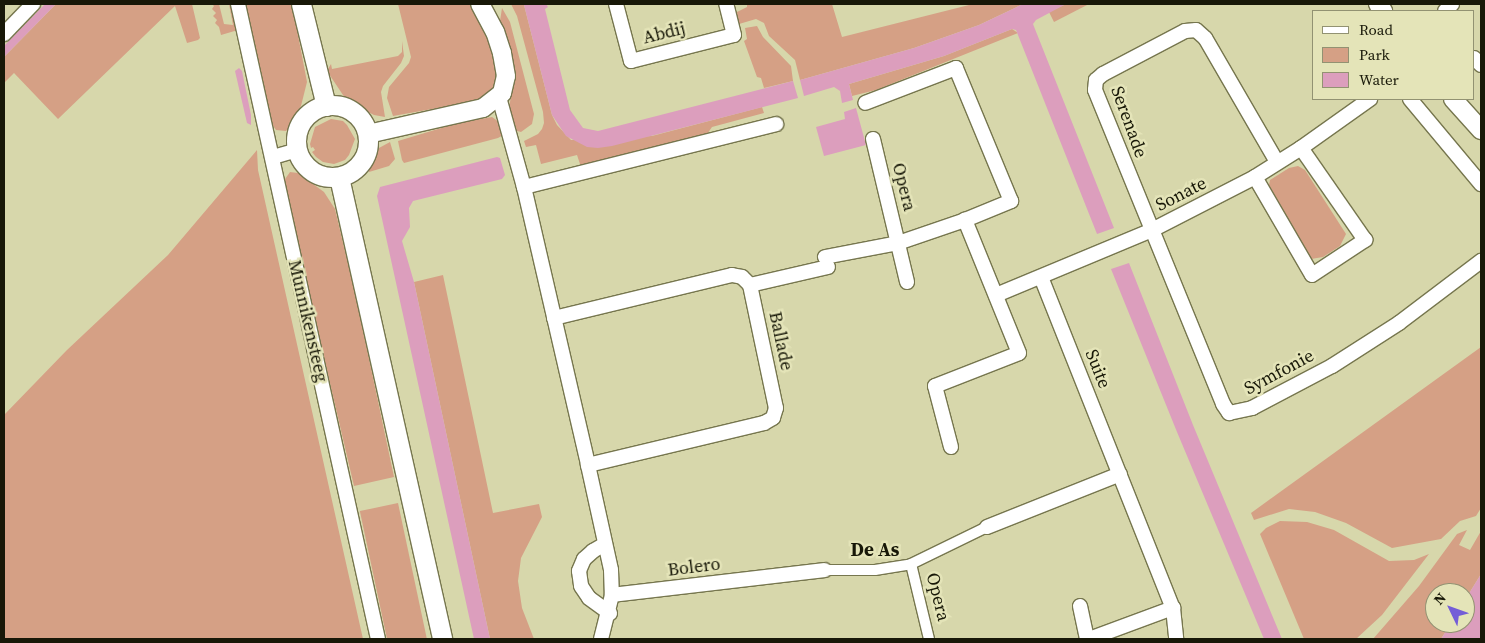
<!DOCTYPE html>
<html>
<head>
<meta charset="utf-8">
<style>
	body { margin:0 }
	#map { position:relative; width:1485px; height:643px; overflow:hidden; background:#d7d7ab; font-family:"Source Serif 4",serif }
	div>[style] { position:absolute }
	.green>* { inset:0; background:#d5a085; transform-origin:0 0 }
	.water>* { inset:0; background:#dc9ebd }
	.roads { filter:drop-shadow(1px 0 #76764e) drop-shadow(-1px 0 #76764e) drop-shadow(0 1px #76764e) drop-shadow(0 -1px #76764e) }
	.pedestrian>* { height:10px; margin:-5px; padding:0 5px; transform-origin:5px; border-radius:5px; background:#fff }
	.minor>* { height:14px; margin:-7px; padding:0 7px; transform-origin:7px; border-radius:7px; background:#fff }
	.tertiary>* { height:18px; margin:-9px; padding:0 9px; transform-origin:9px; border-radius:9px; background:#fff }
	.secondary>* { height:19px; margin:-9.5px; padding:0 9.5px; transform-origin:9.5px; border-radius:9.5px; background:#fff }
	.secondary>.ring { margin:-9.5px; padding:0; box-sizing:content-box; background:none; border:19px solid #fff; border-radius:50% }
	span { translate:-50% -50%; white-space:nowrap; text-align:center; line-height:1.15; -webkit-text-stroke:5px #e4e4b8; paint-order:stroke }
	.street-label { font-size:18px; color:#181808 }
	.neighbourhood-label { font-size:19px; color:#181808; font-weight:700 }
	.frame { position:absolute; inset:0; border:5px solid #181808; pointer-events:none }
	.legend { position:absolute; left:1312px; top:10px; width:162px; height:90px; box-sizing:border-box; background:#e4e4b8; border:1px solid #929272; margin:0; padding:6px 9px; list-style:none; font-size:15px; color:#181808 }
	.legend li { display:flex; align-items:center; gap:10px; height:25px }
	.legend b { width:25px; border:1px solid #929272 }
	.north { position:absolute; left:1425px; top:583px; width:50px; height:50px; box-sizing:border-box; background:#e4e4b8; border:1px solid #929272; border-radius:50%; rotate:312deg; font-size:14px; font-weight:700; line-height:20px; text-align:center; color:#181808 }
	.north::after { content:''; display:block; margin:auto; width:18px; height:22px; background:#745dd7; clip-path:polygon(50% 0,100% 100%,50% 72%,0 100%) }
</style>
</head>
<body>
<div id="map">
	<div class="green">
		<div style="clip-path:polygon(56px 4px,192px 4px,200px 38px,198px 40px,187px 43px,175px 6px,58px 119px,14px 73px,4px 83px,4px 57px)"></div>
		<div style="clip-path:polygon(212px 4px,219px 4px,224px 24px,233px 25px,229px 4px,234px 4px,238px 30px,221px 35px,219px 27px,215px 23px,217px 20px,213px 16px,216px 13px,212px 9px,214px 6px)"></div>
		<div style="clip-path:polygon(244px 4px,292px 4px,307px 82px,301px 106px,294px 117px,295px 121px,286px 131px,276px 130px,269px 120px)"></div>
		<div style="clip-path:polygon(398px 4px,470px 4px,486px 34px,497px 70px,495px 88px,488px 95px,477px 101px,393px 116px,387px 98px,389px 87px,409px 63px,411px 57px)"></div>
		<div style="clip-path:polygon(511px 4px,528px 4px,524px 5px,552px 115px,557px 125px,571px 140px,652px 136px,762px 107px,764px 113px,712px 127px,703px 140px,701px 135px,581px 167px,577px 155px,541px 164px,536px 145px,526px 147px,524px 141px,538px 134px,542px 129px,544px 123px,543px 112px,517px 16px)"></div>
		<div style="clip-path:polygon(747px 4px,832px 4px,842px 37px,973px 4px,1023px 4px,979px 25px,914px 48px,800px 80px,795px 60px,769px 36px,764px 23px,756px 19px,739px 24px,735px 13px,747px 7px)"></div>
		<div style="clip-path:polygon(1066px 4px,1089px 4px,1054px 22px,1049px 12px)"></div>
		<div style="clip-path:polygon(502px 8px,510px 22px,534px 114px,532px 124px,521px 132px,517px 131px,509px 108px,515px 72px,500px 21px)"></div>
		<div style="clip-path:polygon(757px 26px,763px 37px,791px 66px,793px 81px,764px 88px,761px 78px,757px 77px,744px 41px,747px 39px,745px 28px)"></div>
		<div style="clip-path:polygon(1012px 29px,1018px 33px,876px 90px,852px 96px,849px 84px,944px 56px)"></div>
		<div style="clip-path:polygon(402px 41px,404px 56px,401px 63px,383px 86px,381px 92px,385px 117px,374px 115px,347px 101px,329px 74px,328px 69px,331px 64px,332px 69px,398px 56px,402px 52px)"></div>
		<div style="clip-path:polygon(492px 117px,499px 122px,503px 135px,498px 138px,404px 163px,402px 160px,398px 141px,458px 123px)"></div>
		<div style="clip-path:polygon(331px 119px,343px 121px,347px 125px,355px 139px,349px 155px,345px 160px,334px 164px,323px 162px,316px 157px,312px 152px,315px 150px,313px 147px,311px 148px,310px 144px,315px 127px)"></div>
		<div style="clip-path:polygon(390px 142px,395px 159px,389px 166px,369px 172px,369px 163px,374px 155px,379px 148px)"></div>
		<div style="clip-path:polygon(257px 150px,258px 170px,363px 639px,4px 639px,4px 415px,67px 350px,168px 255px)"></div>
		<div style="clip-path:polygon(1298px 166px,1305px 170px,1346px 234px,1340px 246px,1323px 257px,1311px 259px,1269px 185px,1270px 180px,1289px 168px)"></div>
		<div style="clip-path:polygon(290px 172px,298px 173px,324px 192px,335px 209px,356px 297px,394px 477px,354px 486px,283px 182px)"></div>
		<div style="clip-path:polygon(443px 275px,493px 513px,539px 504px,542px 517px,521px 558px,518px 581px,522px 608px,534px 639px,490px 639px,414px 282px)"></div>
		<div style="clip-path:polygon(1481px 347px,1481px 508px,1476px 516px,1460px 521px,1441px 539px,1392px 548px,1346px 523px,1315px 512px,1289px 509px,1254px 520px,1251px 513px)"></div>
		<div style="left:398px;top:503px;width:139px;height:39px;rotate:78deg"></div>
		<div style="clip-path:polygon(1280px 521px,1307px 522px,1334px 530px,1389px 561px,1414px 560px,1429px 554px,1382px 615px,1356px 639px,1304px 639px,1260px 534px,1266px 528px)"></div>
		<div style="clip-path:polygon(1467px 530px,1459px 545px,1470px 550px,1481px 531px,1481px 574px,1465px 600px,1465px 593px,1435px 593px,1435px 623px,1451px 623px,1441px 639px,1373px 639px,1419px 586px,1457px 534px)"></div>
	</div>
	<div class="water">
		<div style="clip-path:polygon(45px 4px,56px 4px,4px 57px,4px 46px)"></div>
		<div style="clip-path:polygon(528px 4px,546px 4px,548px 7px,545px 9px,570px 110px,583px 128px,598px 131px,793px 81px,798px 98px,612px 146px,598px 148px,587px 147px,566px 136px,552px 115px,524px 5px)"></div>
		<div style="clip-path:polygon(1023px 4px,1066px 4px,1036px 20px,1033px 24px,1114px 228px,1097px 234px,1016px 30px,1012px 29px,944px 56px,849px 84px,853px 100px,842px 103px,840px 91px,834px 87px,804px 96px,800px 80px,914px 48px,979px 25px)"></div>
		<div style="clip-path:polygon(239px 68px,242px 71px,251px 115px,251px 125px,247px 123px,235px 71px)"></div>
		<div style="clip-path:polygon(856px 108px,866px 145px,824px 156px,816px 127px,845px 119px,844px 112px)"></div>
		<div style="clip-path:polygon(497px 157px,500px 158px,505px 175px,502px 179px,413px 201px,409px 208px,410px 227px,402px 241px,414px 282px,490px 639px,474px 639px,377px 196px,380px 187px)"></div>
		<div style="clip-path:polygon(1129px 263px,1193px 425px,1282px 639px,1264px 639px,1177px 432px,1111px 269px)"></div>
		<div style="clip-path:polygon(1481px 574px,1481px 639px,1441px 639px,1451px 623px,1465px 623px,1465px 600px)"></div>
	</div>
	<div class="roads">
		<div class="pedestrian">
			<div style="left:911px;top:564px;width:77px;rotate:76.5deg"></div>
			<div style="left:825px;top:570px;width:50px"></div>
			<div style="left:875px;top:570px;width:36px;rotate:-9deg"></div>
			<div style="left:911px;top:564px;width:85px;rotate:-26deg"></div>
		</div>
		<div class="minor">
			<div style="left:238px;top:4px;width:650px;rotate:77.57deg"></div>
			<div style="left:616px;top:4px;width:59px;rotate:75.3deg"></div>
			<div style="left:631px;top:61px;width:106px;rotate:-14.2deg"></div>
			<div style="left:734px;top:35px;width:32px;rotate:-104deg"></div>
			<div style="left:1445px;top:11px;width:10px;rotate:-45deg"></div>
			<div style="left:4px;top:34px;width:42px;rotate:-46deg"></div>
			<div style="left:1474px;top:58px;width:10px;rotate:45deg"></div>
			<div style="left:499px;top:97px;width:93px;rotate:74.5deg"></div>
			<div style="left:524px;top:187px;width:285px;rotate:77deg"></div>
			<div style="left:588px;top:465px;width:107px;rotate:77.6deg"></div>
			<div style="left:611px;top:570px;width:25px;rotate:88deg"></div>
			<div style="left:1410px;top:99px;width:111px;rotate:50.1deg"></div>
			<div style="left:873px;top:139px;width:147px;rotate:76.6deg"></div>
			<div style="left:273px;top:157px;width:25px;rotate:-16deg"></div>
			<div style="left:1277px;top:162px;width:143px;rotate:-120.1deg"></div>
			<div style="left:1205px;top:38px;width:12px;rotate:-138deg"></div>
			<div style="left:1196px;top:30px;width:11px;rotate:175deg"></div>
			<div style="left:1185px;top:31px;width:93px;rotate:152.3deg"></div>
			<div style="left:1103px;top:74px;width:9px;rotate:139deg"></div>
			<div style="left:1096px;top:80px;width:10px;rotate:96deg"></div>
			<div style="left:1095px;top:90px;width:339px;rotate:67.8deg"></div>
			<div style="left:1223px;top:404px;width:11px;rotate:56deg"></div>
			<div style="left:1229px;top:413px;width:24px;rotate:-12deg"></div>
			<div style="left:1252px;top:408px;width:90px;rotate:-27.7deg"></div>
			<div style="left:1332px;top:366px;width:80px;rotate:-32.7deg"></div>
			<div style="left:1399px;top:323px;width:103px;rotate:-37.1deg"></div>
			<div style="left:1255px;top:177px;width:113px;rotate:59.8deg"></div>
			<div style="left:1312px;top:275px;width:64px;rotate:-33.4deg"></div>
			<div style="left:1365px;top:240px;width:112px;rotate:-124.8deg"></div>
			<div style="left:524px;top:187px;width:260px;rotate:-14deg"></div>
			<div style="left:825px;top:257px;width:74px;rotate:-10.9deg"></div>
			<div style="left:898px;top:243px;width:71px;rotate:-18.9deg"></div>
			<div style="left:965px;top:220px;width:50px;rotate:-22.4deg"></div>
			<div style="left:1011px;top:201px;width:144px;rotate:-112.5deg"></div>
			<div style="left:956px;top:68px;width:97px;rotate:159deg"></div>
			<div style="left:1041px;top:277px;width:356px;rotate:68.3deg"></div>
			<div style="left:1173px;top:608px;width:31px;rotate:84deg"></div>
			<div style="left:750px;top:285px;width:80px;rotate:-13deg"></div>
			<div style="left:996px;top:295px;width:169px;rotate:-22.6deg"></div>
			<div style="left:1152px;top:230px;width:116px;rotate:-27.2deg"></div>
			<div style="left:1255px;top:177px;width:54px;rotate:-32.2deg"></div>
			<div style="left:1301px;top:148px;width:85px;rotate:-35.4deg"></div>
			<div style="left:554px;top:318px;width:183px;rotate:-13.6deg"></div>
			<div style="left:732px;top:275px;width:10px;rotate:11deg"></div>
			<div style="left:742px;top:277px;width:11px;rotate:45deg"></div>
			<div style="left:750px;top:285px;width:126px;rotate:78.1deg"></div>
			<div style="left:776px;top:408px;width:10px;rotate:107deg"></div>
			<div style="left:773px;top:418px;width:10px;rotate:151deg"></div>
			<div style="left:764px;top:423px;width:181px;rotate:166.6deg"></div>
			<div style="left:951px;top:447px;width:63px;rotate:-104.7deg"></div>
			<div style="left:935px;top:386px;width:90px;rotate:-21.4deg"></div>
			<div style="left:1019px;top:353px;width:144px;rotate:-112.1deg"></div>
			<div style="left:987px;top:527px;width:143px;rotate:-21.7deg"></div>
			<div style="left:605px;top:544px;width:14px;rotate:150deg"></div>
			<div style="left:593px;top:551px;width:12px;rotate:138deg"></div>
			<div style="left:584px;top:559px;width:13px;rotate:113deg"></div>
			<div style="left:579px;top:571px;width:15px;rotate:82deg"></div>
			<div style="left:581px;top:586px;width:14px;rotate:56deg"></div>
			<div style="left:589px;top:598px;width:26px;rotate:36deg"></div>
			<div style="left:1080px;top:606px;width:34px;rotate:78deg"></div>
			<div style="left:601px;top:639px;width:45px;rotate:-76deg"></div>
			<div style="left:612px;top:595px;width:214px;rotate:-6.7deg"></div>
			<div style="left:1089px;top:639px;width:90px;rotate:-20.3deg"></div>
		</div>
		<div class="tertiary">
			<div style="left:1378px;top:4px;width:9px;rotate:54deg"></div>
			<div style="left:1453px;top:99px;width:42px;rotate:47.9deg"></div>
			<div style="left:368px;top:134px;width:118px;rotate:-12.7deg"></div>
			<div style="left:483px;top:108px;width:24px;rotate:-38deg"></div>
			<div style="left:502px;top:93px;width:17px;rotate:-77deg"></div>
			<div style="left:506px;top:76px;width:23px;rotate:-100deg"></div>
			<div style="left:502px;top:53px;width:22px;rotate:-108deg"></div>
			<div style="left:495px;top:32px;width:32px;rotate:-118deg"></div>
		</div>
		<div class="secondary">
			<div style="left:301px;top:4px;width:105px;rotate:76.2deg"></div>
			<div class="ring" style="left:296px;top:105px;width:53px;height:53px"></div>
			<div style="left:339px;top:177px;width:473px;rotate:77.4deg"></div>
		</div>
	</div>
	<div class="street-label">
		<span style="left:664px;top:33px;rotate:-14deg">Abdij</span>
		<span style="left:1129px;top:122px;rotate:70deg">Serenade</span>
		<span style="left:904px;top:187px;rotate:76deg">Opera</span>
		<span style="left:1181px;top:194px;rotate:-27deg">Sonate</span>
		<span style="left:308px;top:321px;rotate:77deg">Munnikensteeg</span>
		<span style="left:781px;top:341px;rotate:78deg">Ballade</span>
		<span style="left:1098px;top:369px;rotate:68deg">Suite</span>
		<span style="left:1279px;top:372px;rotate:-28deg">Symfonie</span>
		<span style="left:694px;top:567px;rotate:-7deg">Bolero</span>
		<span style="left:938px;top:597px;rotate:76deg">Opera</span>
	</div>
	<div class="neighbourhood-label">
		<span style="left:875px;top:550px">De As</span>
	</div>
	<div class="frame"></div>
	<ul class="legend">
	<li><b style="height:6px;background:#fff"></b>Road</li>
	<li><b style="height:14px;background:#d5a085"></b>Park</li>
	<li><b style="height:14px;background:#dc9ebd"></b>Water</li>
	</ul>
	<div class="north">N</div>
</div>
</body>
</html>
